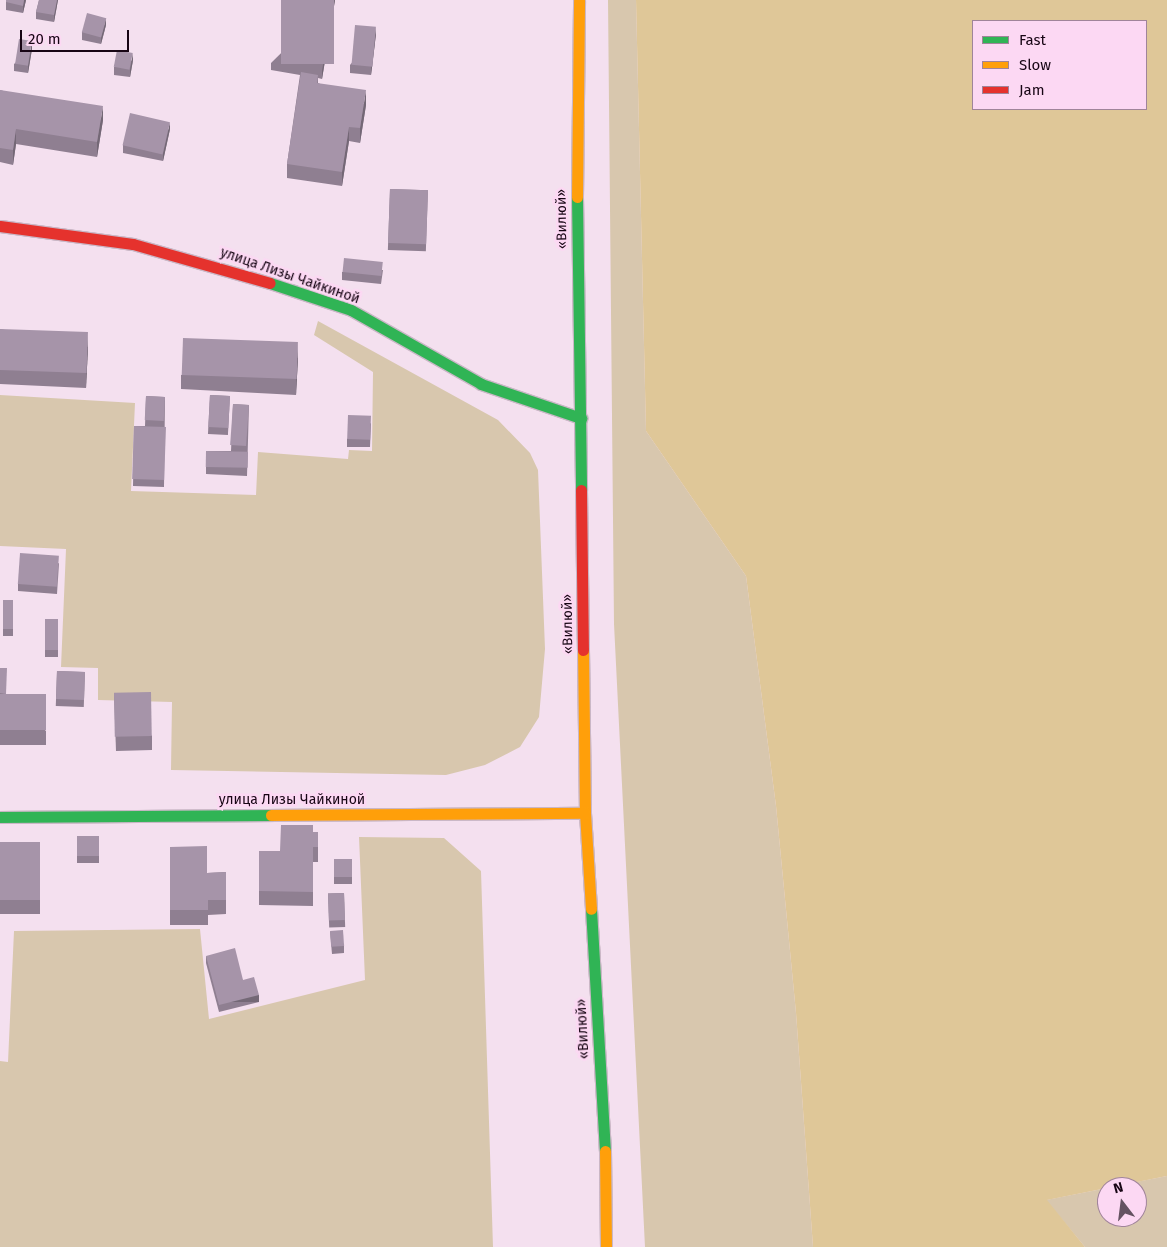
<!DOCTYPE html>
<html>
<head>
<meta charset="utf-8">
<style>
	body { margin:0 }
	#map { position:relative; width:1167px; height:1247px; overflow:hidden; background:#f4e0ef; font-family:"Fira Sans",sans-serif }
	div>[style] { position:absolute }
	.green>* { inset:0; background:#d8c7ae }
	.forest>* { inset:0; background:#dfc798 }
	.roads { filter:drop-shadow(1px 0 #cab7c6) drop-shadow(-1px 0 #cab7c6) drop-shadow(0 1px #cab7c6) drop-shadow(0 -1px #cab7c6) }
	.fast>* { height:11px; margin:-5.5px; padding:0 5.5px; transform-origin:5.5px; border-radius:5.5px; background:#30b455 }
	.slow>* { height:11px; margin:-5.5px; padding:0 5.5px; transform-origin:5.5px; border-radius:5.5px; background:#ff9f0a }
	.jam>* { height:11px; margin:-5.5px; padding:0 5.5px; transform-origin:5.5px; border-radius:5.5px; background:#e5322d }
	.wall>* { inset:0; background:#8f7f91; transform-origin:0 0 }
	.shaded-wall>* { inset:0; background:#746876; transform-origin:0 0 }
	.building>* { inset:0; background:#a694a9; transform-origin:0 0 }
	span { translate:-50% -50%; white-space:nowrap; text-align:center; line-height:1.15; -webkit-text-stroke:5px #fcd8f3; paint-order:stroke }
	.street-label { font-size:14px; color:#170514 }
	.legend { position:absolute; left:972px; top:20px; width:175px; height:90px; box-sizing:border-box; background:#fcd8f3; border:1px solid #a0849a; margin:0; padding:6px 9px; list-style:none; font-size:15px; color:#170514 }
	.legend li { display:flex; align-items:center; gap:10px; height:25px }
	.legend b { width:25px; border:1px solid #a0849a }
	.north { position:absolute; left:1097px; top:1177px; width:50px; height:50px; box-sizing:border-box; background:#fcd8f3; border:1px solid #a0849a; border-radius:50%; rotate:345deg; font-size:14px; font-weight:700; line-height:20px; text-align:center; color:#170514 }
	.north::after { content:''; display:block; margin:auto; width:18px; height:22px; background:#645261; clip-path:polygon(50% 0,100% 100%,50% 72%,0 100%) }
	.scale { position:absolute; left:20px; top:30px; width:109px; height:22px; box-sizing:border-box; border:2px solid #170514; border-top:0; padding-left:6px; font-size:15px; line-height:18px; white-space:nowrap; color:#170514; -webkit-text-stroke:4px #fcd8f3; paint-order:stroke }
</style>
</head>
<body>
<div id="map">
	<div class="green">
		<div style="clip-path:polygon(608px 0,636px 0,646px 431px,746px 576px,776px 806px,796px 1013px,813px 1247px,645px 1247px,614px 624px)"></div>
		<div style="clip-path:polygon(318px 321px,498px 420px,530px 453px,538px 470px,545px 649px,539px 717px,520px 747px,485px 765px,446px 775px,171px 770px,172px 702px,98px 700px,98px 668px,61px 667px,66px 549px,0 546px,0 395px,135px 403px,131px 491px,256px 495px,258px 452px,348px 459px,349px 450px,372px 451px,373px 372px,314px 335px)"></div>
		<div style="clip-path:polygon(359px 837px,444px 838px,481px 871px,493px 1247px,0 1247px,0 1061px,8px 1062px,14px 931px,200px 929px,209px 1019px,365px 980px)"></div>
		<div style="clip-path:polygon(1167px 1176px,1167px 1247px,1085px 1247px,1046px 1200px,1107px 1188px,1107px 1217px,1137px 1217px,1137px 1187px,1110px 1187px)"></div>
	</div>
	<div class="forest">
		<div style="clip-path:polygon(evenodd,636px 0,1167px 0,1167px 1176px,1047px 1200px,1085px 1247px,813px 1247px,796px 1013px,776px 806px,746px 576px,646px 431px,636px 0,973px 21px,1146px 21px,1146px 109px,973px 109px,973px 21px)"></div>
	</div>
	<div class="roads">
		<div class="fast">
			<div style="left:577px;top:197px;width:293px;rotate:89.2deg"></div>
			<div style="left:270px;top:283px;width:85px;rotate:18.4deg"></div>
			<div style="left:351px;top:310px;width:150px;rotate:29.6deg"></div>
			<div style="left:481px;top:384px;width:106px;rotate:18.8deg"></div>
			<div style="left:0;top:817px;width:271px;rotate:-0.4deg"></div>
			<div style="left:591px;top:909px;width:242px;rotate:86.7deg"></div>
		</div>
		<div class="slow">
			<div style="left:577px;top:197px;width:197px;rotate:-89.4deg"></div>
			<div style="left:583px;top:650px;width:163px;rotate:89.3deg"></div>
			<div style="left:585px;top:813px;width:96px;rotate:86.4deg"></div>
			<div style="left:271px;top:815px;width:314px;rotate:-0.4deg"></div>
			<div style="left:605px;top:1151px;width:96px;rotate:89.4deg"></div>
		</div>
		<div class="jam">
			<div style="left:0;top:226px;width:134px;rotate:7.7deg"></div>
			<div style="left:133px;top:244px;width:142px;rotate:15.9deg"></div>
			<div style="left:581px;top:490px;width:160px;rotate:89.3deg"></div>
		</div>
	</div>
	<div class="wall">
		<div style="clip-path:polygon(26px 0,23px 13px,6px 10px,6px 2px)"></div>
		<div style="clip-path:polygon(39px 0,58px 0,54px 22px,36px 19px,36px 12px)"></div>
		<div style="clip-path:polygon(335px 0,322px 79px,318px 78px,318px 83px,366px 105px,360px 143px,349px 141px,342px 186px,287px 178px,287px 164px,300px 75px,271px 70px,271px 63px)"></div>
		<div style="clip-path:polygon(106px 25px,101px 44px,82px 40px,82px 32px)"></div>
		<div style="clip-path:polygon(376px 34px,371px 75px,350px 73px,350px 65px)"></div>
		<div style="clip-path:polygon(32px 49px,28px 73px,14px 71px,14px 64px)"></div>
		<div style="clip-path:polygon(133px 60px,130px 77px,114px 75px,114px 67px)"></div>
		<div style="clip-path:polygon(0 90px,103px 120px,97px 157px,16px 144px,13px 165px,0 162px)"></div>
		<div style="clip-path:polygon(170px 129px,163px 161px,123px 153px,123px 145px)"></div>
		<div style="left:390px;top:189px;width:38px;height:61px;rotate:2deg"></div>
		<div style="clip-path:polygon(383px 270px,381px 284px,342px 280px,342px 272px)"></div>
		<div style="clip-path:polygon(0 329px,88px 347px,86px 388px,0 384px)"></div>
		<div style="clip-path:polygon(298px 358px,296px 395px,181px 389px,181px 375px)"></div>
		<div style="left:210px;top:395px;width:20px;height:39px;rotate:3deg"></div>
		<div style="clip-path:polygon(146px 396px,165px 397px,164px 487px,133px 486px,134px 426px,145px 426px)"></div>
		<div style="clip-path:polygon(233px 404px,249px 405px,247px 476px,206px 474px,206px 451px,231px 451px)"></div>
		<div style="clip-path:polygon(371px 423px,370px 447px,347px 447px,347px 439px)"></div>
		<div style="clip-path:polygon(59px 563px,57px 594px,18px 591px,18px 584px)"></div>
		<div style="left:3px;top:600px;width:10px;height:36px"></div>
		<div style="left:45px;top:619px;width:13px;height:38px"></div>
		<div style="clip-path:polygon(0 668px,6px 694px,46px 731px,46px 745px,0 745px)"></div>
		<div style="left:57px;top:671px;width:28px;height:35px;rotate:2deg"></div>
		<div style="clip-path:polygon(114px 694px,152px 736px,152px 750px,116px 751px)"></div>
		<div style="clip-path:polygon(313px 832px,318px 832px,318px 862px,313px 862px,313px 906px,259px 905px,259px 851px,280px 851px)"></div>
		<div style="left:77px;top:836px;width:22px;height:27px"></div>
		<div style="left:0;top:842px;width:40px;height:72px"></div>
		<div style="clip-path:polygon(170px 847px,207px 873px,226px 872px,226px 914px,208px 915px,208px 925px,170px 925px)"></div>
		<div style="left:334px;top:859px;width:18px;height:25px"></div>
		<div style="left:344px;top:893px;width:34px;height:16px;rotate:88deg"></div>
		<div style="clip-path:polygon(330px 931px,344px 946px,344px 953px,332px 954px)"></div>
		<div style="clip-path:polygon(206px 956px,243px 980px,259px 1002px,219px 1012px,206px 963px)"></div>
	</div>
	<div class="shaded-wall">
		<div style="clip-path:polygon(24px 0,26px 0,23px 13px,23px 6px)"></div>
		<div style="clip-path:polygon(57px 0,58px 0,54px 22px,54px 15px)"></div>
		<div style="clip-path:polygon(334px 0,335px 0,322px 79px,322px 71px)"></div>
		<div style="clip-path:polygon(106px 18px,106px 25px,101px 44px,101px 37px)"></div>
		<div style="clip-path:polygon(376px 27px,376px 34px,371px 75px,371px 68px)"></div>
		<div style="clip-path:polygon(32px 41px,32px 49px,28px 73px,28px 66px)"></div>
		<div style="clip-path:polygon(133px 53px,133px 60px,130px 77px,130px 70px)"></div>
		<div style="clip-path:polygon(366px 90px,366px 105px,360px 143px,360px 128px)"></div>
		<div style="clip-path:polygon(103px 106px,103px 120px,97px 157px,97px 142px)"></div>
		<div style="clip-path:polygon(170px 122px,170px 129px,163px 161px,163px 154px)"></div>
		<div style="clip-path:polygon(349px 127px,349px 141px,342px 186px,342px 172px)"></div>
		<div style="clip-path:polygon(16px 129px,16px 144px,13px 165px,13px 150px)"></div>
		<div style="clip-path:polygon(88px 332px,88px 347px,86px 388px,86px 373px)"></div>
		<div style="clip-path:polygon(298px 343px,298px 358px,296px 395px,296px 380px)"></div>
		<div style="left:259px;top:995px;width:7px;height:41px;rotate:90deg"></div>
	</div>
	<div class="building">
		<div style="clip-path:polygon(6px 0,24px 0,23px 6px,6px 2px)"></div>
		<div style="clip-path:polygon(39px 0,57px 0,54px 15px,36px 12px)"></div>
		<div style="left:281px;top:0;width:53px;height:64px"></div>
		<div style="left:87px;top:13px;width:20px;height:20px;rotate:15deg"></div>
		<div style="left:355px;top:25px;width:21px;height:40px;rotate:5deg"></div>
		<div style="left:19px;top:39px;width:13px;height:25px;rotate:9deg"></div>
		<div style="left:117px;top:50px;width:16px;height:17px;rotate:11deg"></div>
		<div style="clip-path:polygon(301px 72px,318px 75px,317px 83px,366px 90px,360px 128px,349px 127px,342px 172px,287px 164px)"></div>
		<div style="clip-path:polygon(0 90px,103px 106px,97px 142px,16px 129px,13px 150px,0 148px)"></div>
		<div style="left:130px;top:113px;width:41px;height:33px;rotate:13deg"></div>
		<div style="left:390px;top:189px;width:38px;height:54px;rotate:2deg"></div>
		<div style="left:344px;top:258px;width:39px;height:14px;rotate:6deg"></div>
		<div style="left:0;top:329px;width:88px;height:41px;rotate:2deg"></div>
		<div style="left:183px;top:338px;width:115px;height:37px;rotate:2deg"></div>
		<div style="left:210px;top:395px;width:20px;height:32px;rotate:3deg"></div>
		<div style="left:146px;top:396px;width:19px;height:24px;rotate:3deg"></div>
		<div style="left:233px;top:404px;width:16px;height:41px;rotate:4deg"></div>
		<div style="left:348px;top:415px;width:23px;height:24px;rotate:2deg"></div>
		<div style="left:134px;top:426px;width:32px;height:53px;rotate:2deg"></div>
		<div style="left:206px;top:451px;width:42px;height:16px;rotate:1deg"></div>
		<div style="left:20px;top:553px;width:39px;height:31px;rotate:4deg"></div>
		<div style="left:3px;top:600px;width:10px;height:29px"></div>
		<div style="left:45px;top:619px;width:13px;height:31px"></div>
		<div style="clip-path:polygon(0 668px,7px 668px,6px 694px,0 693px)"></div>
		<div style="left:57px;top:671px;width:28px;height:28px;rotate:2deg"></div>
		<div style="left:151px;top:692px;width:44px;height:37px;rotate:89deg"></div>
		<div style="left:0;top:694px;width:46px;height:36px"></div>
		<div style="clip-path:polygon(281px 825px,313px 825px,313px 832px,318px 832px,318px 847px,313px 847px,313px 892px,259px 891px,259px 851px,280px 851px)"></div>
		<div style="left:77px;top:836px;width:22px;height:20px"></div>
		<div style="left:0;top:842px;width:40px;height:58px"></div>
		<div style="clip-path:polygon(207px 846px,207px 873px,226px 872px,226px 900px,208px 900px,208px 910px,170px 910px,170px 847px)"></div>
		<div style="left:334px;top:859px;width:18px;height:18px"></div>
		<div style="left:344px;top:893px;width:27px;height:16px;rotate:88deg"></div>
		<div style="left:343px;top:930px;width:16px;height:13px;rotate:86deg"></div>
		<div style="clip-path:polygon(235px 948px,243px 980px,254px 977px,259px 995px,219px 1005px,206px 956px)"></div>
	</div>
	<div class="street-label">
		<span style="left:562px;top:219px;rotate:-91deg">«Вилюй»</span>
		<span style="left:290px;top:276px;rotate:19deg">улица Лизы Чайкиной</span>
		<span style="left:568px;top:624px;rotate:-91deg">«Вилюй»</span>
		<span style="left:292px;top:800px">улица Лизы Чайкиной</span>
		<span style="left:583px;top:1029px;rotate:-93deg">«Вилюй»</span>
	</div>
	<ul class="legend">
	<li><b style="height:6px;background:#30b455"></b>Fast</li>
	<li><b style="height:6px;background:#ff9f0a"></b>Slow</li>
	<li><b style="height:6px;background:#e5322d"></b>Jam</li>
	</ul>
	<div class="north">N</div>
	<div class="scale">20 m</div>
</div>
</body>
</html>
